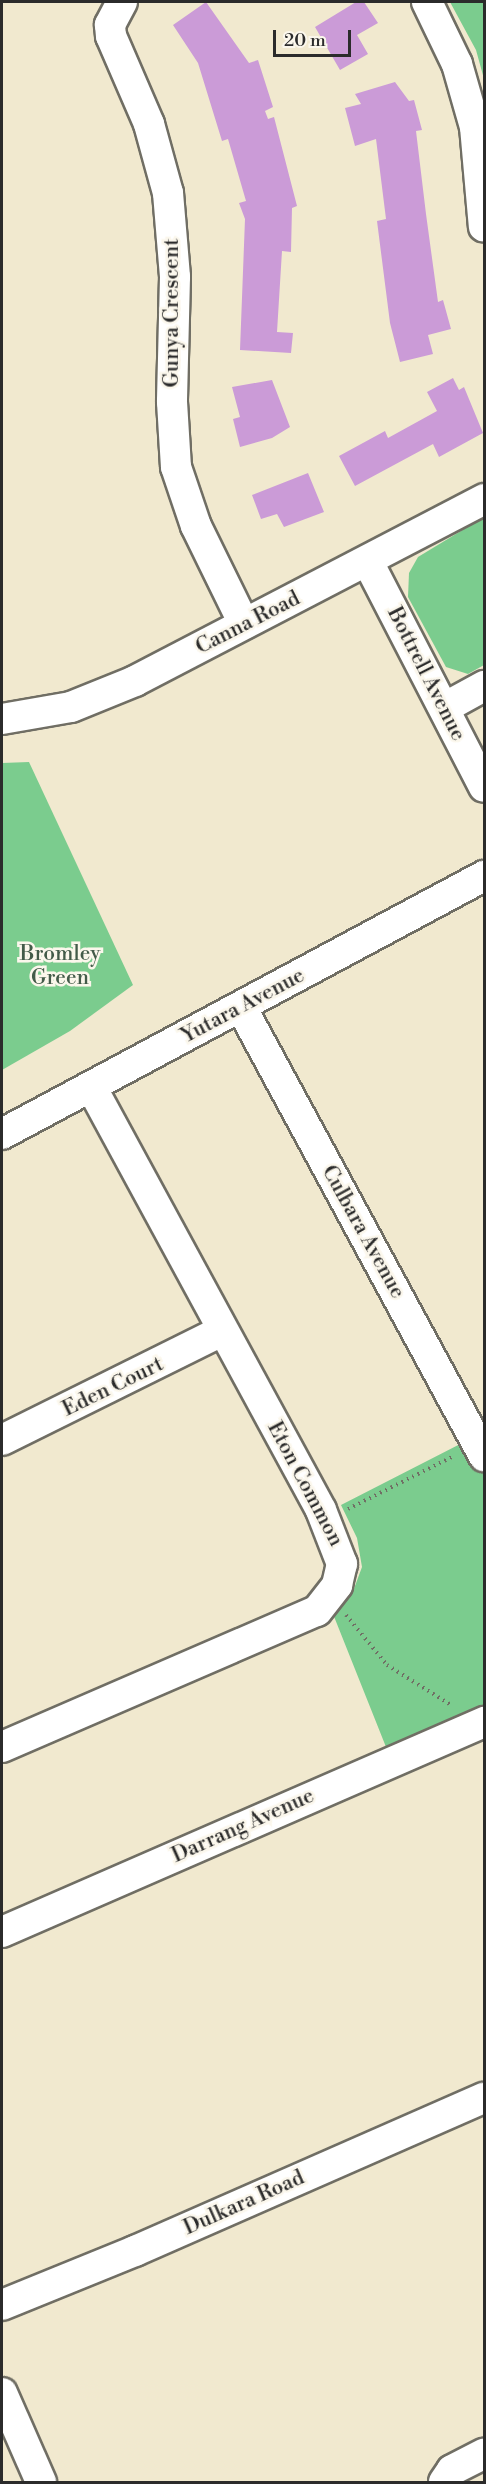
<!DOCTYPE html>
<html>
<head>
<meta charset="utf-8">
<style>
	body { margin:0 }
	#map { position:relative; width:486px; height:2484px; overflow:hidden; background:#f1e9cf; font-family:"Libre Bodoni",serif }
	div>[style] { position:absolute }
	.green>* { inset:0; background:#7bcc8e }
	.building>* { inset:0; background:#cb9bd7 }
	.path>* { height:4px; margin-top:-2px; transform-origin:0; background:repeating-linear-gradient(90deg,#706e64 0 1.5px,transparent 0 6px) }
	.roads { filter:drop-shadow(2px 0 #706e64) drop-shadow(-2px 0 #706e64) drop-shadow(0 2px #706e64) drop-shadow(0 -2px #706e64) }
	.minor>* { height:30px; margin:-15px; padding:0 15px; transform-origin:15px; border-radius:15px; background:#fff }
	span { translate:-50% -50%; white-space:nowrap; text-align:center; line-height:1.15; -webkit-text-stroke:5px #fbf7ec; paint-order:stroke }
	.street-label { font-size:21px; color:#2b2b2b }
	.park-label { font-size:21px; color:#435b49 }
	.frame { position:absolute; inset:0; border:3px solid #2b2b2b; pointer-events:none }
	.scale { position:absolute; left:273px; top:30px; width:78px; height:27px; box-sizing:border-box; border:3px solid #2b2b2b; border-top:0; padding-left:8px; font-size:18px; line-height:21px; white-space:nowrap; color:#2b2b2b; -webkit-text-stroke:4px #fbf7ec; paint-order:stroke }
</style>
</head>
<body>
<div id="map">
	<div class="green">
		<div style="clip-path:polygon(450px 2px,484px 2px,484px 79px,476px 50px)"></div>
		<div style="clip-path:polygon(484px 517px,484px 665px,468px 674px,446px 667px,408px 597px,409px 573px,418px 557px)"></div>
		<div style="clip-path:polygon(29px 762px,133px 985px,70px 1031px,2px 1070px,2px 763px)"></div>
		<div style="clip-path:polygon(468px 1440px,484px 1471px,484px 1705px,386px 1747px,333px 1614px,352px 1594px,362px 1567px,357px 1538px,341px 1505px)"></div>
	</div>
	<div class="building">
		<div style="clip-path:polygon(206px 2px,249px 63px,258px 60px,273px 107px,265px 111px,268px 119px,274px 117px,297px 206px,292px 208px,291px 252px,282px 251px,277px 332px,293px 333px,291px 353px,240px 350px,245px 219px,239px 203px,246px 201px,228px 139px,222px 141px,198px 63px,173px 25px)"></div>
		<div style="clip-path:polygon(356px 2px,364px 2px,378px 23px,357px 35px,368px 54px,340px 70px,315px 27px)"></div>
		<div style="clip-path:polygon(395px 82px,409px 101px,414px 100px,422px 130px,416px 131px,426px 214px,438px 302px,443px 300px,451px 329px,428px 335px,433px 354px,400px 362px,390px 323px,377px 221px,386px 219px,376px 139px,355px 146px,345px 108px,361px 104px,355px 94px)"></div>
		<div style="clip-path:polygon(453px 378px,459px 390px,464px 387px,483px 433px,439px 457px,433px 444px,355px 486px,339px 456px,385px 431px,388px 438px,437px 411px,427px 392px)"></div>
		<div style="clip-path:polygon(272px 380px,290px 427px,272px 438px,240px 447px,233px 419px,240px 417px,232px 387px)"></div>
		<div style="clip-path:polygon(308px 473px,324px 512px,284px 527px,277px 514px,261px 519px,252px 495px)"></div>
	</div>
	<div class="path">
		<div style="left:348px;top:1509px;width:119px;rotate:-26.6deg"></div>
		<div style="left:346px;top:1615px;width:65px;rotate:50.6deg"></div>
		<div style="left:387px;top:1665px;width:75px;rotate:32deg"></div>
	</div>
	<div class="roads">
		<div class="minor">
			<div style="left:122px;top:2px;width:26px;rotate:118deg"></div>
			<div style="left:110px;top:25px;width:11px;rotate:85deg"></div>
			<div style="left:111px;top:36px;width:96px;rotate:66.6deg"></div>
			<div style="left:149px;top:124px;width:72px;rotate:74.6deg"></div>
			<div style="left:168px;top:193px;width:84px;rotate:85.2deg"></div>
			<div style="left:175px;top:277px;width:125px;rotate:91.4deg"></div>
			<div style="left:172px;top:402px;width:65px;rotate:86.5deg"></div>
			<div style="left:176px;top:467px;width:62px;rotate:71.3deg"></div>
			<div style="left:196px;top:526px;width:109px;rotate:63.9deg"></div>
			<div style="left:427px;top:2px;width:69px;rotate:64.2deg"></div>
			<div style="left:457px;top:64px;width:66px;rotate:74.1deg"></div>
			<div style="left:475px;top:127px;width:100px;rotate:84.9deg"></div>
			<div style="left:368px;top:562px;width:253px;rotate:62.7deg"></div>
			<div style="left:444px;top:708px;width:46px;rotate:-28.8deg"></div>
			<div style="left:2px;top:719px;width:70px;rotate:-9.9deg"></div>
			<div style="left:71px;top:707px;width:69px;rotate:-22.1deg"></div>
			<div style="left:135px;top:681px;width:394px;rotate:-27.5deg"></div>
			<div style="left:241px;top:1007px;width:511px;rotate:61.58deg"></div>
			<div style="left:2px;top:1134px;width:547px;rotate:-28.16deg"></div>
			<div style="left:2px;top:1440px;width:246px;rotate:-26.4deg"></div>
			<div style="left:2px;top:1747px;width:343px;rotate:-23.4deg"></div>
			<div style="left:317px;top:1611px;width:33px;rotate:-52deg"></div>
			<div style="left:337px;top:1585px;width:22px;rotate:-77deg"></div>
			<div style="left:342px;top:1564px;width:58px;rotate:-111.3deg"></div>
			<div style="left:321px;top:1510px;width:481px;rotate:-118.5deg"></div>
			<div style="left:2px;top:1932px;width:526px;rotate:-23.54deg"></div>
			<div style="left:2px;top:2305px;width:144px;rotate:-22.1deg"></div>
			<div style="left:135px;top:2251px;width:381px;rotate:-23.7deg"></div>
			<div style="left:2px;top:2393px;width:97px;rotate:66.3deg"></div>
			<div style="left:444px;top:2482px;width:14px;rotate:-56deg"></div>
			<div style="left:452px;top:2470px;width:36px;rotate:-27deg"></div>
		</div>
	</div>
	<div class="street-label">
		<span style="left:172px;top:313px;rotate:-90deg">Gunya Crescent</span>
		<span style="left:248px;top:623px;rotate:-27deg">Canna Road</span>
		<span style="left:426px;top:674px;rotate:63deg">Bottrell Avenue</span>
		<span style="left:243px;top:1006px;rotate:-28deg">Yutara Avenue</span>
		<span style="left:363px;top:1232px;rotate:61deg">Culbara Avenue</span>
		<span style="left:113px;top:1387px;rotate:-26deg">Eden Court</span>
		<span style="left:305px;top:1484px;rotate:62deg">Eton Common</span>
		<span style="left:243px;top:1826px;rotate:-24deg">Darrang Avenue</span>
		<span style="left:244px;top:2203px;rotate:-24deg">Dulkara Road</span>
	</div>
	<div class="park-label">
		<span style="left:60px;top:966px">Bromley<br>Green</span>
	</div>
	<div class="frame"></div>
	<div class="scale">20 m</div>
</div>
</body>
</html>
